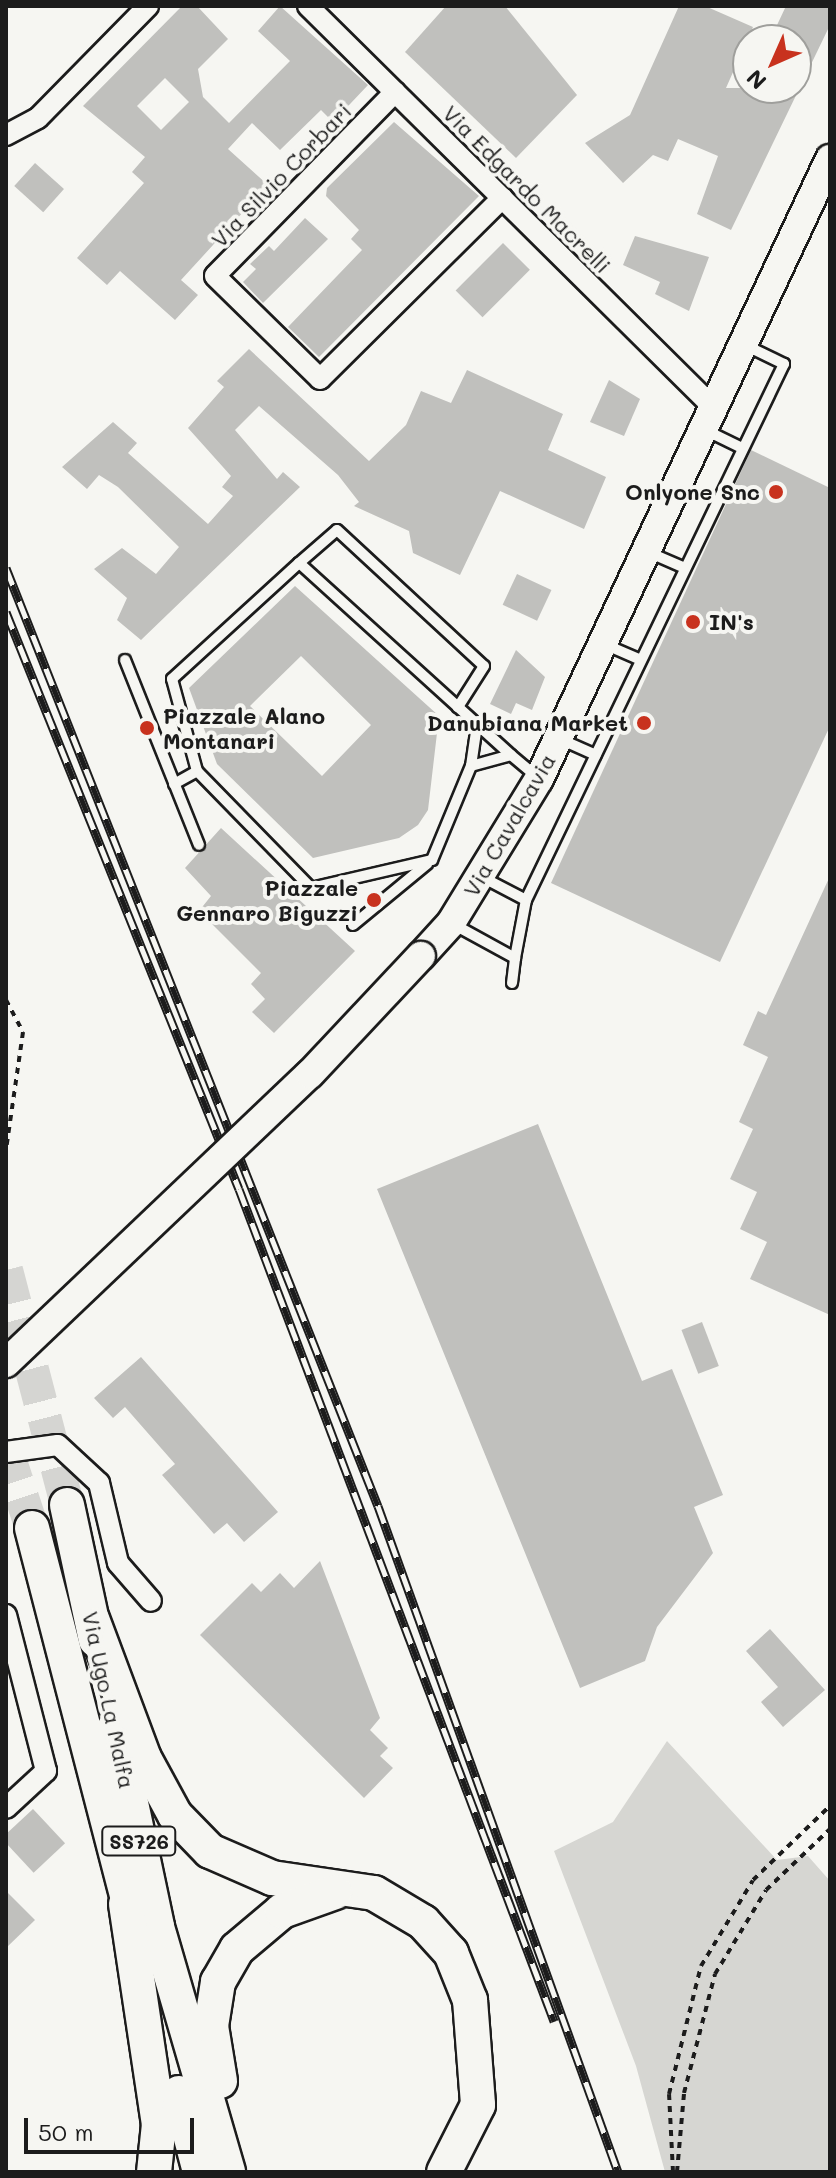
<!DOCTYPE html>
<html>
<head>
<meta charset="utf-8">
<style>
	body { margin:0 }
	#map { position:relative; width:836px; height:2178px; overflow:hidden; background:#f6f6f2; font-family:Mali,sans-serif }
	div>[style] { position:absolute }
	.green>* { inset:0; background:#d6d6d2 }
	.building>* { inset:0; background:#c0c0bd; transform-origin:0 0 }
	.trunk-tunnel>* { height:34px; margin-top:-17px; transform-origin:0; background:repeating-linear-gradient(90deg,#d5d5d2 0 34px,transparent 0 51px) }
	.path>* { height:4px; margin-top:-2px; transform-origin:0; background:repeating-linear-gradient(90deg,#1c1c1c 0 6px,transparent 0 12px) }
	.roads { filter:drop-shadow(2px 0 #1c1c1c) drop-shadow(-2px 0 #1c1c1c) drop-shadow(0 2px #1c1c1c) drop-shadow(0 -2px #1c1c1c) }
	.service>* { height:10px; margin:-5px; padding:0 5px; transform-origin:5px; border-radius:5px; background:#f6f6f2 }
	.minor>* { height:20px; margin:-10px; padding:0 10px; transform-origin:10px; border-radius:10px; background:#f6f6f2 }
	.secondary>* { height:28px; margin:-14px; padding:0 14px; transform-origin:14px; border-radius:14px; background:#f6f6f2 }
	.trunk>* { height:34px; margin:-17px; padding:0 17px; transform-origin:17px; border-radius:17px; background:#f6f6f2 }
	.rail>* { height:9px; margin-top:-4.5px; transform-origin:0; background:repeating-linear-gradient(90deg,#f6f6f2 0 18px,#1c1c1c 0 36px); box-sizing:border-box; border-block:2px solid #1c1c1c }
	.bridges { filter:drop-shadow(2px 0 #1c1c1c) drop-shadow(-2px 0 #1c1c1c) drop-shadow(0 2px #1c1c1c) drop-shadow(0 -2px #1c1c1c) }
	.secondary-bridge>* { height:28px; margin:-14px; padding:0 14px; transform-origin:14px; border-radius:14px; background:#f6f6f2 }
	.dots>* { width:22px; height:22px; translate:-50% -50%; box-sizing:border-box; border:4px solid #f6f6f2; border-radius:50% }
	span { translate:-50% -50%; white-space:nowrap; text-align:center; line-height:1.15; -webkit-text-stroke:8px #f6f6f2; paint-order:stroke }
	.shield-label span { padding:2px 6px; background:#f6f6f2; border:2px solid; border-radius:6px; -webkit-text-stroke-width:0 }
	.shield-label { font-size:20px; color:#1c1c1c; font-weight:700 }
	.street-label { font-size:22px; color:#1c1c1c }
	.poi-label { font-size:22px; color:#1c1c1c; font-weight:700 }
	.right { translate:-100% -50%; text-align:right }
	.left { translate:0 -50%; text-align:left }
	.frame { position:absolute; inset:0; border:8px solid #1c1c1c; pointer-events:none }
	.north { position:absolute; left:732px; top:24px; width:80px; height:80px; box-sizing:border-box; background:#f6f6f2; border:2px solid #9f9f9c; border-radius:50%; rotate:225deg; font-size:22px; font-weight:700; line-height:32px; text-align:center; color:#1c1c1c }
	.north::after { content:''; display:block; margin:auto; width:28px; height:36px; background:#c8321e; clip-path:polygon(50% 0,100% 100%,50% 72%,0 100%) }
	.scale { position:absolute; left:24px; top:2118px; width:170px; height:36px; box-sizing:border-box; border:4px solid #1c1c1c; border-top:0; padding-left:10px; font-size:24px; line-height:28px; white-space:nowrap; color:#1c1c1c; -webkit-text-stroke:6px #f6f6f2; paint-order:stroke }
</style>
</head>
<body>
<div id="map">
	<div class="green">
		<div style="clip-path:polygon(667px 1741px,777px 1860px,808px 1856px,830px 1881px,830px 2172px,665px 2172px,636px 2066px,554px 1851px,613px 1822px)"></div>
	</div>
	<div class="building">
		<div style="clip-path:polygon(evenodd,182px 6px,197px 6px,228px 39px,198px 69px,203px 97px,229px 123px,290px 61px,258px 31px,280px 6px,368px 85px,333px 122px,321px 110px,280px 150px,252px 123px,228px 149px,268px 185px,181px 280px,198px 295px,175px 320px,120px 271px,107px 285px,77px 258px,144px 183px,132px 172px,145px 157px,83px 106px,182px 6px,165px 78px,189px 102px,161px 130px,137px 106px,165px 78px)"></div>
		<div style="clip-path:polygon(446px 6px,505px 6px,577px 95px,516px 158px,405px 52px)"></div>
		<div style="clip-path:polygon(679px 6px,705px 6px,753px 27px,726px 88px,796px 88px,796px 40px,770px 40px,786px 6px,830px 6px,830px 25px,731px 230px,697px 214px,718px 156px,678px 139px,668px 161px,653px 155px,623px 183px,585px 143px,630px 115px)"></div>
		<div style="clip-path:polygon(394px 122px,479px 196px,319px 357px,288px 327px,362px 250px,351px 239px,359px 230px,326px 196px,327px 188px)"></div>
		<div style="left:35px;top:163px;width:39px;height:31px;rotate:42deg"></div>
		<div style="clip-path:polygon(305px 218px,328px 239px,263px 303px,243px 282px,256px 269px,250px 264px,269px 246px,274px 251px)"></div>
		<div style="clip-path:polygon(635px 236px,709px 257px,689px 311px,655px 294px,660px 282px,623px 265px)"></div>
		<div style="left:503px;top:243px;width:38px;height:67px;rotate:45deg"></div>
		<div style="clip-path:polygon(249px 349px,369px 461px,406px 425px,421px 391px,451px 403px,467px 370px,563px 414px,548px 450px,606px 477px,584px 529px,500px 491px,460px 575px,413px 553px,409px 531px,354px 506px,359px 502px,338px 475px,259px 406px,235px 430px,277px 479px,283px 472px,300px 487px,141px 640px,117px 620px,127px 598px,94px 569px,122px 548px,156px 574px,179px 547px,118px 487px,99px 475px,87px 489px,62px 467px,113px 422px,137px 443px,128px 453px,208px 524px,233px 496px,222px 487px,231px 476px,188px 428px,224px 387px,217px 381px)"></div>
		<div style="clip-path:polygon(609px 380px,640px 399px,624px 436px,590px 422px)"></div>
		<div style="clip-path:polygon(751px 450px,830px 488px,830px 726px,720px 962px,551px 883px)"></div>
		<div style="left:517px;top:574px;width:38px;height:34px;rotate:25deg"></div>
		<div style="clip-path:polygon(evenodd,295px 586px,439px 716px,428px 810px,418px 825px,399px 838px,313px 858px,217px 764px,189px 688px,295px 586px,301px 656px,371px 725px,322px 776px,250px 706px,301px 656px)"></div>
		<div style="clip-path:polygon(516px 650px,545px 677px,532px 710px,516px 703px,511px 714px,490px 704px)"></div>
		<div style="clip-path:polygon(221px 828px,355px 951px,274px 1033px,252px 1012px,265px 999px,251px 984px,261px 973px,199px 911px,211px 896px,185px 868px)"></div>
		<div style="clip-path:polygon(830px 876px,830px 1315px,750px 1279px,767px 1242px,740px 1229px,757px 1192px,730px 1179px,753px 1129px,739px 1122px,768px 1057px,743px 1045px,758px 1011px,766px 1015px)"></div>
		<div style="clip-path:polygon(538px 1124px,642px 1381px,672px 1369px,723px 1495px,694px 1507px,713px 1553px,657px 1627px,645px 1661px,580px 1688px,377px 1189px)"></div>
		<div style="left:702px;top:1322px;width:47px;height:22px;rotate:69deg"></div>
		<div style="clip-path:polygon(141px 1357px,278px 1512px,244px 1542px,227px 1523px,214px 1534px,162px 1475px,175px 1464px,125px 1407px,113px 1418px,94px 1398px)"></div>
		<div style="clip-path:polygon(320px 1561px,380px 1718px,370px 1730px,388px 1748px,380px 1756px,393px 1768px,364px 1798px,200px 1635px,252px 1583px,261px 1592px,280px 1573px,294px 1588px)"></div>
		<div style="clip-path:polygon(770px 1629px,825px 1690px,783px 1727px,761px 1702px,778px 1687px,746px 1651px)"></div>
		<div style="left:33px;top:1809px;width:47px;height:43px;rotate:47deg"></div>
		<div style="clip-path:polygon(6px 1891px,35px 1920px,6px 1948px)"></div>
	</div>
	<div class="trunk-tunnel">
		<div style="left:6px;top:1270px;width:243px;rotate:75.4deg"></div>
		<div style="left:6px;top:1449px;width:83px;rotate:71.8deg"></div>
	</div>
	<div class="path">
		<div style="left:6px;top:1000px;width:36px;rotate:62deg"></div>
		<div style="left:23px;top:1032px;width:119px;rotate:98.2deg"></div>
		<div style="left:673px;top:2172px;width:78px;rotate:-92.9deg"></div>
		<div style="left:669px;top:2094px;width:132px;rotate:-76deg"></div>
		<div style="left:701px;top:1966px;width:100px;rotate:-58.8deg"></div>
		<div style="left:753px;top:1880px;width:107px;rotate:-43.9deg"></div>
		<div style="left:677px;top:2172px;width:79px;rotate:-84.9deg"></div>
		<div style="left:684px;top:2093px;width:123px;rotate:-75.4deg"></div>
		<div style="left:715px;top:1974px;width:98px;rotate:-58.7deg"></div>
		<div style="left:766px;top:1890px;width:88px;rotate:-43.6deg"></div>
	</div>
	<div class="roads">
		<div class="service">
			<div style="left:703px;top:429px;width:43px;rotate:26deg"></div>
			<div style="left:648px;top:552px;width:40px;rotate:23.4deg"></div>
			<div style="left:299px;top:563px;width:50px;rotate:-41deg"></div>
			<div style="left:337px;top:530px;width:200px;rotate:42.8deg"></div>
			<div style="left:484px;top:666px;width:49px;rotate:122.4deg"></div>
			<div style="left:604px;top:644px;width:40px;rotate:23.4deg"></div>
			<div style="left:125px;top:660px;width:199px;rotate:68.2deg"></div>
			<div style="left:560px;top:739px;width:39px;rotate:24deg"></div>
			<div style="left:511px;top:755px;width:286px;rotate:-137.8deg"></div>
			<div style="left:299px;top:563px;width:172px;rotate:137.6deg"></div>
			<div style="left:172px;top:679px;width:95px;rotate:74.8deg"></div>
			<div style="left:197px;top:771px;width:163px;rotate:45.7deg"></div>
			<div style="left:311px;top:888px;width:124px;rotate:-13deg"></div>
			<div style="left:432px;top:860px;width:102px;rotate:-67.5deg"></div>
			<div style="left:471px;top:766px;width:41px;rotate:-15.4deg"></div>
			<div style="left:511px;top:755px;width:33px;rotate:40deg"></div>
			<div style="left:471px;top:766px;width:41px;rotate:-81.7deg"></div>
			<div style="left:174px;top:784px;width:26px;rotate:-29deg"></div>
			<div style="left:526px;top:900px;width:595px;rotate:-64.3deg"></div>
			<div style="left:784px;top:364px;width:43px;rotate:-154deg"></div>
			<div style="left:453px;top:924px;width:71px;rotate:28.7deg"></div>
			<div style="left:515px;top:958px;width:59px;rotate:-79.3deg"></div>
			<div style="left:526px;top:900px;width:50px;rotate:-152.4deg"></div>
			<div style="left:353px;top:925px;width:96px;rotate:-39.5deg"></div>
			<div style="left:512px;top:983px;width:25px;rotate:-83deg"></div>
		</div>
		<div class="minor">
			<div style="left:308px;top:6px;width:569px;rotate:44.71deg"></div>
			<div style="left:395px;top:92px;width:257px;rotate:134.4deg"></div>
			<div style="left:215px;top:276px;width:147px;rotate:44.4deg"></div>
			<div style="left:320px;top:379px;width:257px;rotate:-44.8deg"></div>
			<div style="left:6px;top:135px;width:36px;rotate:-28deg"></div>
			<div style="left:38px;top:118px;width:157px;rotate:-45.5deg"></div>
			<div style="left:6px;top:1452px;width:52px;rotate:-7.7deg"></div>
			<div style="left:58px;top:1445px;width:56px;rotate:42.8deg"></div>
			<div style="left:99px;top:1483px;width:82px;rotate:76.6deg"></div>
			<div style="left:118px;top:1563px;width:50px;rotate:49deg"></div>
			<div style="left:6px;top:1615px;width:161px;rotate:75.6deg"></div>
			<div style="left:46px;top:1771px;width:54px;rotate:137.2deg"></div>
		</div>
		<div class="secondary">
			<div style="left:421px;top:956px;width:45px;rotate:-47.7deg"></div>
			<div style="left:451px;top:923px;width:169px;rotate:-58.6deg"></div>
			<div style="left:539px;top:779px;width:685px;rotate:-64.86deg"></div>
		</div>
		<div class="trunk">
			<div style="left:67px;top:1505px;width:138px;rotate:77.9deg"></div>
			<div style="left:32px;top:1528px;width:411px;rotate:75.5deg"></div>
			<div style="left:92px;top:1619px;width:148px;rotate:69.5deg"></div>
			<div style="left:144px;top:1758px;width:65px;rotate:61.5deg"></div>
			<div style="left:175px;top:1815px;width:50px;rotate:45.8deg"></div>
			<div style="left:210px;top:1851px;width:68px;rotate:23.5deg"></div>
			<div style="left:272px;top:1878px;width:103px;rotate:8.4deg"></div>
			<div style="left:374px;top:1893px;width:57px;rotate:30.6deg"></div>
			<div style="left:423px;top:1922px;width:42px;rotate:47.9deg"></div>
			<div style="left:451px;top:1953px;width:51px;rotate:68deg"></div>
			<div style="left:470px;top:2000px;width:105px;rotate:85.6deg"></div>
			<div style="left:478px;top:2105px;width:75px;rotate:116.9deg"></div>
			<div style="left:115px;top:1727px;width:204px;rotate:78.1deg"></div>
			<div style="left:157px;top:1927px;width:255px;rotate:73.8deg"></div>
			<div style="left:126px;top:1904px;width:222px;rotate:81.5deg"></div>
			<div style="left:159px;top:2124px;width:48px;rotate:95.9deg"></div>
			<div style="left:220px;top:2081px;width:56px;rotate:-99.3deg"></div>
			<div style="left:211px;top:2026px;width:45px;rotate:-81deg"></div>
			<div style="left:218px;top:1982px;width:38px;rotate:-60deg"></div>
			<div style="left:237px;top:1949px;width:59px;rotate:-40.2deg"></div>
			<div style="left:282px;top:1911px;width:56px;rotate:-19.7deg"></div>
			<div style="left:179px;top:2093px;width:82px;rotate:75.1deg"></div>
		</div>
	</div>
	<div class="rail">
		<div style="left:6px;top:568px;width:1009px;rotate:68.37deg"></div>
		<div style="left:378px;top:1506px;width:708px;rotate:70.18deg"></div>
		<div style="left:6px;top:612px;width:622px;rotate:68.01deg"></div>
		<div style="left:239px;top:1189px;width:890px;rotate:69.26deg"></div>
	</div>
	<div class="bridges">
		<div class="secondary-bridge">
			<div style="left:6px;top:1363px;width:419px;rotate:-43.6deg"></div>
			<div style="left:310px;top:1074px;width:162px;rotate:-46.8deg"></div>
		</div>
	</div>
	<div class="dots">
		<div style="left:776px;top:492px;background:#c8321e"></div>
		<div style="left:693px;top:622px;background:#c8321e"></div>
		<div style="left:644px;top:723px;background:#c8321e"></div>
		<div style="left:147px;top:728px;background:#c8321e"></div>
		<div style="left:374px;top:900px;background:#c8321e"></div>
	</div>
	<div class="shield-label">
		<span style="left:139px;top:1841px">SS726</span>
	</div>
	<div class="street-label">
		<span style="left:281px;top:175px;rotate:-46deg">Via Silvio Corbari</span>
		<span style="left:527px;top:189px;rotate:45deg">Via Edgardo Macrelli</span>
		<span style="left:509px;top:825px;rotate:-60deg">Via Cavalcavia</span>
		<span style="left:109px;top:1700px;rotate:78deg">Via Ugo La Malfa</span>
	</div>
	<div class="poi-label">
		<span class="right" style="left:760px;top:492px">Onlyone Snc</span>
		<span class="left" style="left:709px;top:622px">IN's</span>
		<span class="left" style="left:163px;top:728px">Piazzale Alano<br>Montanari</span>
		<span class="right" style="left:628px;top:723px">Danubiana Market</span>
		<span class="right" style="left:358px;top:900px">Piazzale<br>Gennaro Biguzzi</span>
	</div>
	<div class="frame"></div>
	<div class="north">N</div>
	<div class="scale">50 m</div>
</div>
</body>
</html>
